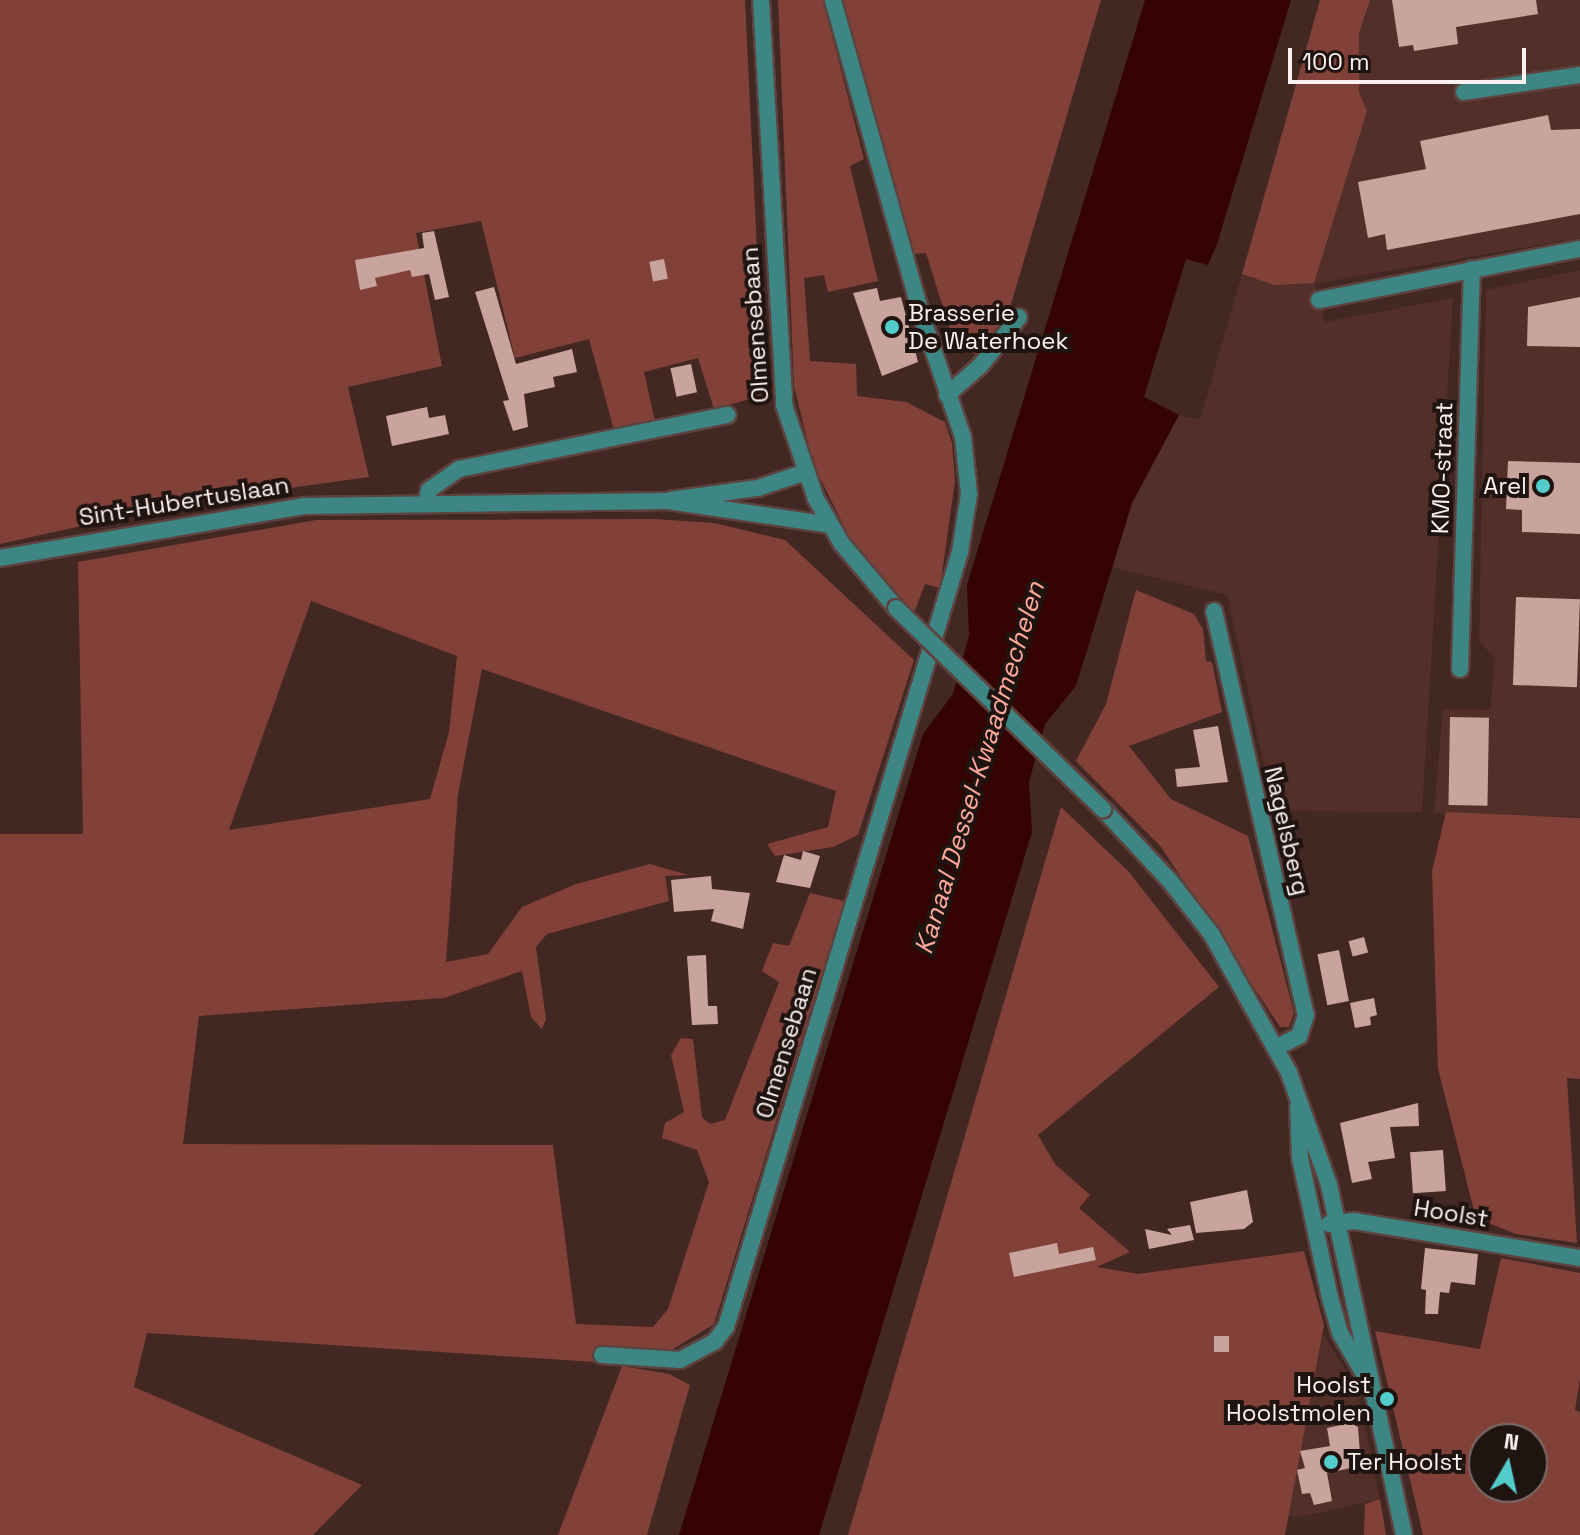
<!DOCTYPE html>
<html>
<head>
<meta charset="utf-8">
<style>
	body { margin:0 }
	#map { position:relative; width:1580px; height:1535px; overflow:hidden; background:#432722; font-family:"Space Grotesk",sans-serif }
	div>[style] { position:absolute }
	.built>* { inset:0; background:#522f29 }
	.green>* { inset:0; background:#814138 }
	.water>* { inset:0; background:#350302 }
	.building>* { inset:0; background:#c8a49d; transform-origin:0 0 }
	.roads { filter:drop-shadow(2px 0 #5d433f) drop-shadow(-2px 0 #5d433f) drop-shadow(0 2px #5d433f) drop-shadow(0 -2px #5d433f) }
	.minor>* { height:16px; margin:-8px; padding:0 8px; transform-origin:8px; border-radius:8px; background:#3e8684 }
	.tertiary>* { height:16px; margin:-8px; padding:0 8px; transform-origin:8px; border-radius:8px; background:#3e8684 }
	.bridges { filter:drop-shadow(2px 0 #5d433f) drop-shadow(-2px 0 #5d433f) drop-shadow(0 2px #5d433f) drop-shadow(0 -2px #5d433f) }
	.tertiary-bridge>* { height:16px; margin:-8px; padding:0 8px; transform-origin:8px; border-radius:8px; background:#3e8684 }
	.dots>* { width:22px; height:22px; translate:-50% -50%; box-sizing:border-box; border:4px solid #201411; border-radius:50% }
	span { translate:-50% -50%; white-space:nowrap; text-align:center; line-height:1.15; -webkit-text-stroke:8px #201411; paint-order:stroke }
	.poi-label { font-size:24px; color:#fdf1ef }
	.left { translate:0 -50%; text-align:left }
	.right { translate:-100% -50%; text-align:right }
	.street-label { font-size:24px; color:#fdf1ef }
	.water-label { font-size:26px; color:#fea99b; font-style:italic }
	.north { position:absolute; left:1468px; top:1423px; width:80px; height:80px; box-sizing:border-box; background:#201411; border:2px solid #786c6a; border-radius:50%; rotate:9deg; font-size:22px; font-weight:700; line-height:32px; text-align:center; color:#fdf1ef }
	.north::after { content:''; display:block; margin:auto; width:28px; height:36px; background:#53cdcb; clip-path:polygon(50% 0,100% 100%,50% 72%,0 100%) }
	.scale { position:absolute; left:1288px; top:48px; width:238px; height:36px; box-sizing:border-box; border:4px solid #fdf1ef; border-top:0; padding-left:10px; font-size:24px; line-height:28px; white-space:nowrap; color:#fdf1ef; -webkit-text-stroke:6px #201411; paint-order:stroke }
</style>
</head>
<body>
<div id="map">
	<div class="built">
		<div style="clip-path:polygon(1370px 0,1580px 0,1580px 238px,1314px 284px,1325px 322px,1453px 298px,1422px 812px,1274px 811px,1227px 595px,1112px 567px,1132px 503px,1179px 415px,1200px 420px,1242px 274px,1255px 280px,1343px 177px,1367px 111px,1359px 92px,1359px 33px)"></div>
		<div style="clip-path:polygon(1580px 270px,1580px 817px,1434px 813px,1443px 709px,1490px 710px,1495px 659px,1479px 641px,1486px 290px)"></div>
		<div style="clip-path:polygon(1323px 1333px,1358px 1391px,1380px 1499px,1301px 1517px,1287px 1515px)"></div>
	</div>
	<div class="green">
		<div style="clip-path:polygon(0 0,745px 0,764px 395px,714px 409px,698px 358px,644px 372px,655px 421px,614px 430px,589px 339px,515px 358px,481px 221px,416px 233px,442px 366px,348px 387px,369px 477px,190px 502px,0 544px)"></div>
		<div style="clip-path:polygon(778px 0,823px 0,864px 159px,850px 166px,878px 281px,828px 292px,824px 275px,804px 278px,810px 361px,856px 364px,857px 396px,906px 402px,945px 422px,952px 443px,955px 481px,940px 588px,925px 584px,914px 613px,886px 589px,857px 552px,813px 464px,794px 386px)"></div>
		<div style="clip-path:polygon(841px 0,1101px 0,1009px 311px,977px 355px,955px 345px,926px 253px,913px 254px)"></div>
		<div style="clip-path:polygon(1320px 0,1370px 0,1359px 33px,1359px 92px,1367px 111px,1314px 283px,1274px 285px,1242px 274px)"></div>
		<div style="clip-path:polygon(evenodd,654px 519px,714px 523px,785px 540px,914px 660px,858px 835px,833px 847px,775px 856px,767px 844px,828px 827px,836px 791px,482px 669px,458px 794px,446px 962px,488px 954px,522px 907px,576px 884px,650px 864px,688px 875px,665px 876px,669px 901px,547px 934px,536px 947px,546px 1019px,542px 1029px,531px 1017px,522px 971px,444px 998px,199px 1016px,183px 1144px,553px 1145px,576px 1324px,653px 1327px,668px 1309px,709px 1182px,697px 1150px,662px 1138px,665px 1123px,684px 1112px,671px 1055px,681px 1038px,693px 1039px,702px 1117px,710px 1124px,725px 1120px,779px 982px,762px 971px,773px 943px,789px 946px,810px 893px,844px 901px,714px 1324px,670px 1351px,600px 1346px,595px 1362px,147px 1333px,134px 1387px,362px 1485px,313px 1535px,0 1535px,0 834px,83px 834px,78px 562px,316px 520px,654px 519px,311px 601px,457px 656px,449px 732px,430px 799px,229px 830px,311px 601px)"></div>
		<div style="clip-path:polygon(1136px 590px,1194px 614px,1203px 629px,1206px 661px,1212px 662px,1222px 712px,1129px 746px,1171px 799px,1248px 836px,1294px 1013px,1289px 1027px,1280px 1027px,1161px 847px,1076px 761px,1106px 704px)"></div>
		<div style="clip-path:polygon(1061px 807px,1129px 872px,1219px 987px,1038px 1135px,1055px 1164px,1090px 1195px,1079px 1208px,1130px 1252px,1097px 1267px,1138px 1274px,1304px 1251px,1324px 1325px,1285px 1535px,848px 1535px)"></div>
		<div style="clip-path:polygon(1446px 812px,1580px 818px,1580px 1079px,1567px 1078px,1577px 1243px,1516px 1234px,1476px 1218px,1438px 1069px,1432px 871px)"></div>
		<div style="clip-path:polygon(evenodd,1501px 1258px,1580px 1273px,1580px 1379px,1575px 1410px,1580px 1412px,1580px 1535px,1423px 1535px,1375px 1331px,1480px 1349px,1501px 1258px,1484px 1439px,1532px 1439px,1532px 1487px,1484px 1487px,1484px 1439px)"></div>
		<div style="clip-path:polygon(622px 1366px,669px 1374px,690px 1385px,647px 1535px,558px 1535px)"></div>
		<div style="clip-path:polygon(1380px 1499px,1386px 1535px,1364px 1535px,1365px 1504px)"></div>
	</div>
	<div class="water">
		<div style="clip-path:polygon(1145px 0,1291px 0,1217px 244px,1208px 265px,1186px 259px,1144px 397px,1179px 415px,1132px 503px,1076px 686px,1045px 724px,1029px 782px,1032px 832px,819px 1535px,679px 1535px,923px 734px,953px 694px,969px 636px,967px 585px)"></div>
	</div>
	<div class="building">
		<div style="clip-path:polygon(1392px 0,1536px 0,1538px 14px,1456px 27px,1458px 44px,1414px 51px,1413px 45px,1399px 47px)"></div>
		<div style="clip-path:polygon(1548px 115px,1551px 130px,1580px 129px,1580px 214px,1387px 250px,1385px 234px,1368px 238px,1358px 182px,1426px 169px,1420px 141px)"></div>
		<div style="clip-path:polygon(434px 231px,449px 297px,435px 300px,429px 274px,412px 277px,410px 270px,375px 278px,377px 286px,360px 290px,355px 260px,424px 248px,422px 233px)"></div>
		<div style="left:664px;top:259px;width:20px;height:15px;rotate:79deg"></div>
		<div style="clip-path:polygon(494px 287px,516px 364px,572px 349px,577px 372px,553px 377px,555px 387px,524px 394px,528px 427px,513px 431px,503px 401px,509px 400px,475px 292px)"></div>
		<div style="clip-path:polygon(877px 288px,880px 301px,901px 297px,918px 362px,882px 376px,853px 293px)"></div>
		<div style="clip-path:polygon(1580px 297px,1580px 347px,1527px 346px,1528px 307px)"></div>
		<div style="left:691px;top:364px;width:29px;height:21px;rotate:78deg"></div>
		<div style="clip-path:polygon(427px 407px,429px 418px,445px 415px,449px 434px,392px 446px,386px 416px)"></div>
		<div style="clip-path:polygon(1508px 461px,1580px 463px,1580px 534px,1522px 532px,1522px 510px,1506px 509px)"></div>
		<div style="left:1516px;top:597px;width:64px;height:88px;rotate:2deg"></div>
		<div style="left:1450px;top:717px;width:39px;height:88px;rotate:1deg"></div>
		<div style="clip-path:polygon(1218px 726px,1228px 782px,1177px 787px,1175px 769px,1200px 767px,1193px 730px)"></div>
		<div style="clip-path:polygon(803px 851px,820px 856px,810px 888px,776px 882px,784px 855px,801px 860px)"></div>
		<div style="clip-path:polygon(711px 876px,712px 889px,750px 893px,743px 929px,711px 921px,714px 909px,674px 912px,671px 880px)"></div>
		<div style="left:1364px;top:937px;width:16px;height:16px;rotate:75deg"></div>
		<div style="left:1339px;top:950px;width:52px;height:22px;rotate:79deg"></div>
		<div style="clip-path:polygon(706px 955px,708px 1006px,717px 1006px,718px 1024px,692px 1025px,687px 956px)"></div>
		<div style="clip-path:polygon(1374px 998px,1377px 1015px,1370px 1017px,1371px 1025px,1355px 1028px,1350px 1003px)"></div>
		<div style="clip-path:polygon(1418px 1103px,1419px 1126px,1390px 1127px,1395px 1158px,1368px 1162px,1372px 1179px,1352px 1183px,1340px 1123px)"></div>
		<div style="left:1443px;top:1150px;width:41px;height:33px;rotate:86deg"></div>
		<div style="clip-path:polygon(1247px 1190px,1253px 1222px,1244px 1229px,1196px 1233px,1190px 1202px)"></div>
		<div style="clip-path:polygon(1190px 1225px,1194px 1240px,1149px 1249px,1145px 1229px,1172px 1235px,1167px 1229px)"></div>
		<div style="clip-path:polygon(1057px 1243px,1059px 1254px,1093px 1247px,1096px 1260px,1014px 1277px,1009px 1253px)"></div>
		<div style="clip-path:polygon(1425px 1248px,1478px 1254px,1475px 1285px,1451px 1282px,1449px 1293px,1440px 1292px,1438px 1314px,1425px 1314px,1426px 1290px,1421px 1289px)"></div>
		<div style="left:1214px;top:1336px;width:15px;height:16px"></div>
		<div style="clip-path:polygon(1350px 1423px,1358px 1427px,1361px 1466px,1327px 1473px,1332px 1501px,1314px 1505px,1310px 1493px,1302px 1494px,1297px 1470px,1305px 1468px,1300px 1451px,1330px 1446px,1327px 1428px)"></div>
	</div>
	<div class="roads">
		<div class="minor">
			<div style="left:1464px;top:92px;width:117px;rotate:-8.3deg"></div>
			<div style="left:1319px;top:300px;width:266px;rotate:-11.1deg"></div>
			<div style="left:947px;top:395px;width:45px;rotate:-41.4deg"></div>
			<div style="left:981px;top:365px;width:61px;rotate:-51.6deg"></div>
			<div style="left:426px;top:503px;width:13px;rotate:-77deg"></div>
			<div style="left:429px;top:490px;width:37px;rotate:-35deg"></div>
			<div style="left:459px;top:469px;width:274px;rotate:-11.4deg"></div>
			<div style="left:1214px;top:611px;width:414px;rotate:77.2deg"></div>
			<div style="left:1306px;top:1015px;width:22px;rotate:108deg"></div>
			<div style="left:1299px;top:1036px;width:25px;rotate:153deg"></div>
			<div style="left:1460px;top:669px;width:400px;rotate:-88.3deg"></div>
			<div style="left:602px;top:1355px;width:78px;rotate:3.7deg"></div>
			<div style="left:680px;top:1360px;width:40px;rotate:-28deg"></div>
			<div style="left:715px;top:1341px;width:18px;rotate:-52deg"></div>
			<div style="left:726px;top:1327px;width:810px;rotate:-73.2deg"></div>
			<div style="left:960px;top:552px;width:59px;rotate:-81.2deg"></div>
			<div style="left:969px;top:494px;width:57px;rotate:-96deg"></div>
			<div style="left:963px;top:437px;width:127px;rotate:-108.9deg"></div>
			<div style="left:922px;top:317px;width:329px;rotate:-105.7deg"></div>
		</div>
		<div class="tertiary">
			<div style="left:761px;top:0;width:406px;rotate:86.7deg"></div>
			<div style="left:784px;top:405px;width:99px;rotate:71.2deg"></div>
			<div style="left:816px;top:499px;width:52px;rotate:60deg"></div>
			<div style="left:842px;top:544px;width:84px;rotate:49.8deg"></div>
			<div style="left:670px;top:500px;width:89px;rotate:-7.8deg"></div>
			<div style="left:758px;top:488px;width:47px;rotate:-18.4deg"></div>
			<div style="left:0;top:558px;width:309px;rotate:-9.7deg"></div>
			<div style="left:305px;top:506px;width:363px;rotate:-0.8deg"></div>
			<div style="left:668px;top:501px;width:164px;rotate:8.4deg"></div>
			<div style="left:1103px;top:809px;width:98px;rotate:47.1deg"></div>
			<div style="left:1170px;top:881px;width:68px;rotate:52.1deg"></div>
			<div style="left:1212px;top:935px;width:158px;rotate:60.8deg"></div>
			<div style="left:1289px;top:1073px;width:119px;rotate:70.3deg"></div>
			<div style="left:1329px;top:1185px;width:358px;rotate:77.9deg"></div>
			<div style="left:1298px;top:1106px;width:52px;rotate:87.8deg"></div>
			<div style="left:1300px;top:1158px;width:143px;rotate:77.9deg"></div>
			<div style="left:1330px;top:1298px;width:36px;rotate:74deg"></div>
			<div style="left:1340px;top:1333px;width:45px;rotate:59.5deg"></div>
			<div style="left:1329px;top:1224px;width:25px;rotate:-7deg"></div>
			<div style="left:1354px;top:1221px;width:229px;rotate:9.3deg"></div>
		</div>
	</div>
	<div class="bridges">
		<div class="tertiary-bridge">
			<div style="left:896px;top:608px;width:289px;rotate:44.2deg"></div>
		</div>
	</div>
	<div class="dots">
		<div style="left:892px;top:327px;background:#53cdcb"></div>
		<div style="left:1543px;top:486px;background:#53cdcb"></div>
		<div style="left:1387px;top:1399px;background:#53cdcb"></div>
		<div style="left:1331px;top:1462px;background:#53cdcb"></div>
	</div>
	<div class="poi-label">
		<span class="left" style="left:908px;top:327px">Brasserie<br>De Waterhoek</span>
		<span class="right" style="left:1527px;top:486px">Arel</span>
		<span class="right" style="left:1371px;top:1399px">Hoolst<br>Hoolstmolen</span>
		<span class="left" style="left:1347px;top:1462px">Ter Hoolst</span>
	</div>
	<div class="street-label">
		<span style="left:755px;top:325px;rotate:-94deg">Olmensebaan</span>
		<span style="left:1442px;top:468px;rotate:-88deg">KMO-straat</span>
		<span style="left:184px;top:501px;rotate:-9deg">Sint-Hubertuslaan</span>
		<span style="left:1287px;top:831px;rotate:77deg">Nagelsberg</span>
		<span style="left:786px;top:1043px;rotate:-73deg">Olmensebaan</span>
		<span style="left:1451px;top:1213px;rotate:9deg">Hoolst</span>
	</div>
	<div class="water-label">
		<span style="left:980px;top:768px;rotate:-73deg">Kanaal Dessel-Kwaadmechelen</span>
	</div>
	<div class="north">N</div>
	<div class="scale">100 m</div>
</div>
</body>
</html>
